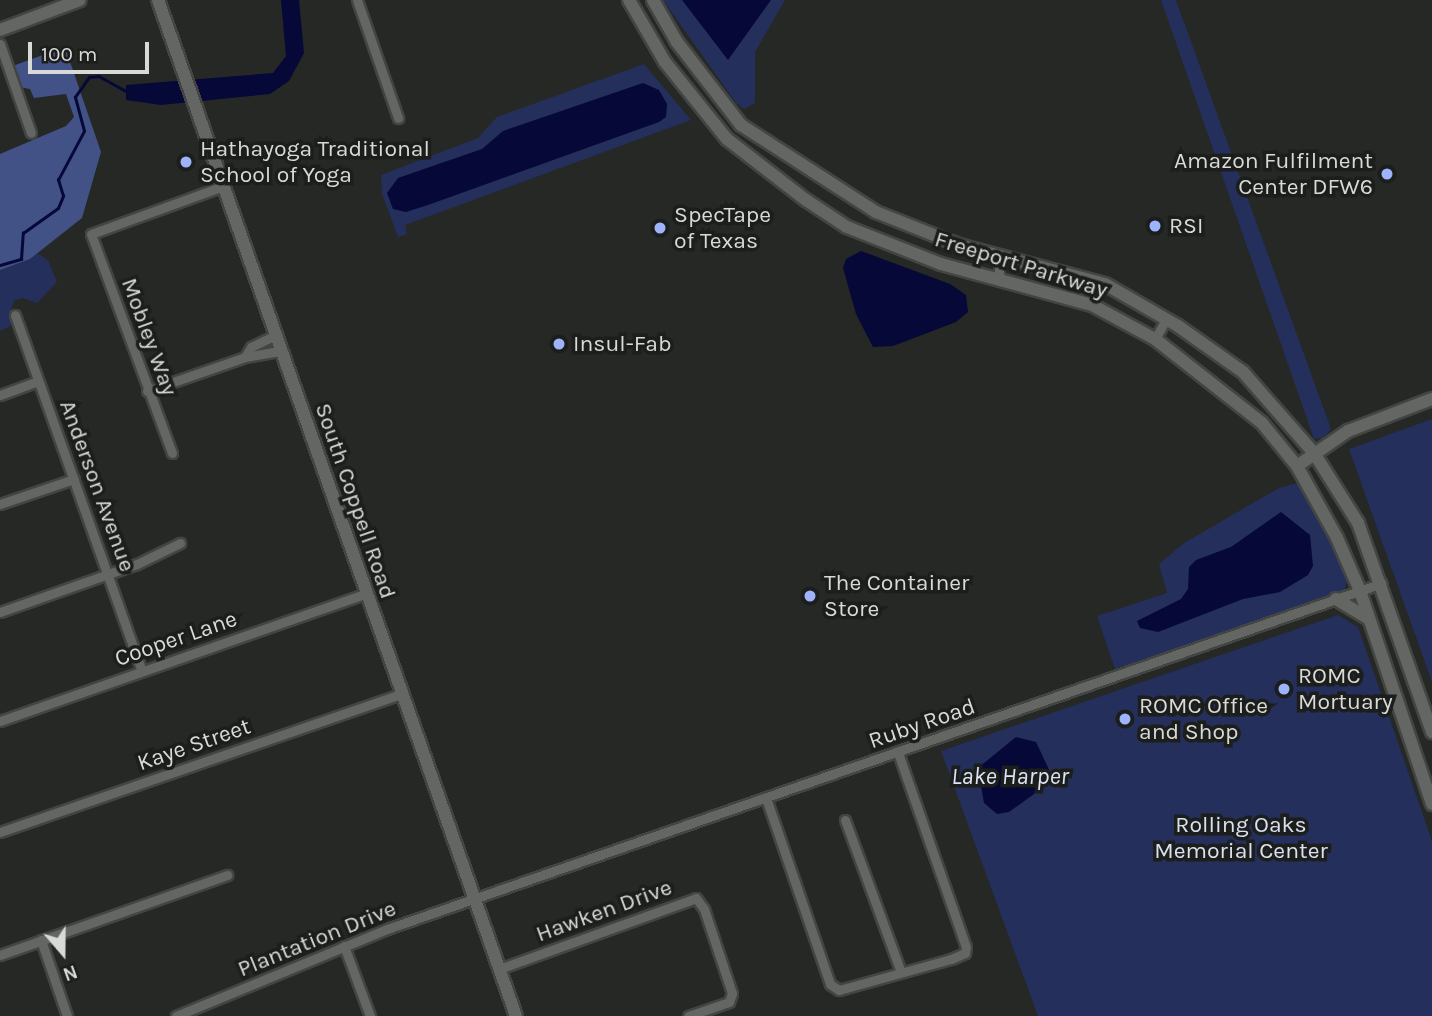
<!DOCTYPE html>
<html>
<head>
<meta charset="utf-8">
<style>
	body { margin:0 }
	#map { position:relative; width:1432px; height:1016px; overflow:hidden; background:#252824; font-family:Karla,sans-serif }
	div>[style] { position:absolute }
	.green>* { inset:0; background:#242f5b }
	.forest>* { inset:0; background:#425186 }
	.water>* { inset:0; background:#060837 }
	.stream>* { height:2.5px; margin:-1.25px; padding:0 1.25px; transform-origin:1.25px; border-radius:1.25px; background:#060837 }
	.roads { filter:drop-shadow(2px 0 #434543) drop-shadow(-2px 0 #434543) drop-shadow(0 2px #434543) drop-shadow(0 -2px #434543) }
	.street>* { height:9px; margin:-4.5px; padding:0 4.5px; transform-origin:4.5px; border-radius:4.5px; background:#636663 }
	.secondary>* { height:12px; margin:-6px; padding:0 6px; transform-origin:6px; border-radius:6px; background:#636663 }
	.dots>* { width:19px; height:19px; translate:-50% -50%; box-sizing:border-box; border:4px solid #1c1e1b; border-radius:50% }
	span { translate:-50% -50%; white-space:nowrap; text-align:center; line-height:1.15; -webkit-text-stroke:7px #1c1e1b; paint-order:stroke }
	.poi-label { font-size:23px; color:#d9dad8 }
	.left { translate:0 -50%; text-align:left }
	.right { translate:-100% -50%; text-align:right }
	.street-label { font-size:23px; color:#d9dad8 }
	.park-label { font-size:23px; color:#dae0f1 }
	.water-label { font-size:24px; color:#dde3f4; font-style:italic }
	.north { position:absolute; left:28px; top:918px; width:70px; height:70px; -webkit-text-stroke:5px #1c1e1b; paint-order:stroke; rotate:160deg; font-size:19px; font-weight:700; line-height:28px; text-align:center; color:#d9dad8 }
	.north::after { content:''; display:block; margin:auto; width:24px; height:32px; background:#d9dad8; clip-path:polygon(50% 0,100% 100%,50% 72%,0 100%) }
	.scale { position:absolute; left:28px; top:42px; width:121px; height:32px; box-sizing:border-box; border:4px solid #d9dad8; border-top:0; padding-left:9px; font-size:21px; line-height:24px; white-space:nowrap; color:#d9dad8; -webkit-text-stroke:5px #1c1e1b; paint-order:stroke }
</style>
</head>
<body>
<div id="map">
	<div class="green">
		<div style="clip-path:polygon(663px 0,785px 0,755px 52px,755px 103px,744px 109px,736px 103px)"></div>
		<div style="clip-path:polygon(1161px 0,1176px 0,1331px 429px,1323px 438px,1314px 439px)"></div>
		<div style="clip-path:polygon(644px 64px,691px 120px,405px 225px,407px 234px,398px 237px,382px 194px,381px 175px,478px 138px,497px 117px)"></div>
		<div style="clip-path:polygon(37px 253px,48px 260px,57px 282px,37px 303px,23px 298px,15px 300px,9px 313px,14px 324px,0 331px,0 270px)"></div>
		<div style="clip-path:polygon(1432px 419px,1432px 682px,1349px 449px)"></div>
		<div style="clip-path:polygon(1301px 482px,1324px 523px,1347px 580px,1344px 592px,1115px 669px,1097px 616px,1167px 593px,1159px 564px,1184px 543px,1279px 488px)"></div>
		<div style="clip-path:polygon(1338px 615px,1358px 627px,1432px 841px,1432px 1016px,1038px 1016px,941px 751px)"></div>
	</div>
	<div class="forest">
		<div style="clip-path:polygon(65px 47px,101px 152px,82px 218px,30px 259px,0 270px,0 154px,66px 126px,74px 117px,66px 94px,34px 98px,30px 89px,14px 86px,7px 68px)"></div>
	</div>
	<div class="water">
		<div style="clip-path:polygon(281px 0,299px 0,304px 53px,289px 81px,270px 94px,161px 105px,126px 100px,126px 85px,273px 73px,286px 56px)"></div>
		<div style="clip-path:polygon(682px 0,771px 0,728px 60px)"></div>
		<div style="clip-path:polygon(643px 83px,659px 90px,667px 104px,666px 117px,659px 122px,428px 205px,406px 212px,393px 209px,387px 193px,398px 178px,482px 149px,503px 131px)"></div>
		<div style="clip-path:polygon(861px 251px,950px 284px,966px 295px,968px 312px,956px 322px,893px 346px,873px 347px,856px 314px,843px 268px,846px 259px)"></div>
		<div style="clip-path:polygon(1281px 512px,1310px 535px,1313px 566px,1308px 575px,1280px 592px,1243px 599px,1158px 632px,1140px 628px,1137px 621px,1181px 599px,1188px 589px,1189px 567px,1196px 560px,1231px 547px)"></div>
		<div style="clip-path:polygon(1016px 737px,1036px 742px,1050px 772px,1034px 794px,1009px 812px,997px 814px,984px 803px,978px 768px)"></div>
	</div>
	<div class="stream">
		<div style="left:0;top:265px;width:22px;rotate:-16deg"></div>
		<div style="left:21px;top:259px;width:26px;rotate:-86deg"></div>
		<div style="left:23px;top:233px;width:43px;rotate:-35.5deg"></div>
		<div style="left:58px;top:208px;width:13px;rotate:-67deg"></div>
		<div style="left:63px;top:196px;width:17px;rotate:-107deg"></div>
		<div style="left:58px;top:180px;width:55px;rotate:-62deg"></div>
		<div style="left:84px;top:131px;width:35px;rotate:-105deg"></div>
		<div style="left:75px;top:97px;width:24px;rotate:-55deg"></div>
		<div style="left:89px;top:77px;width:10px;rotate:-6deg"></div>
		<div style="left:99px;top:76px;width:33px;rotate:29deg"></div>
	</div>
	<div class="roads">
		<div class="street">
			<div style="left:357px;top:0;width:125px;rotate:70.8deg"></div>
			<div style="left:0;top:44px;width:94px;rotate:70.8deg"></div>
			<div style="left:999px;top:278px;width:23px;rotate:-90deg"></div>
			<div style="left:15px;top:315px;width:378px;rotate:70.4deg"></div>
			<div style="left:1155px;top:339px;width:23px;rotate:-61deg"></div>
			<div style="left:245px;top:357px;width:12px;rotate:-59deg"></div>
			<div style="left:251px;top:347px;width:25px;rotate:-26deg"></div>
			<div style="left:147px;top:391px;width:104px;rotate:-19.1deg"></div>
			<div style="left:245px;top:357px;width:36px;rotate:-10deg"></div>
			<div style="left:0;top:395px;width:40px;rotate:-20.2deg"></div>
			<div style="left:172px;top:453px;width:233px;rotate:-110.3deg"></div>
			<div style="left:91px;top:234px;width:138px;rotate:-19.9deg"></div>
			<div style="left:0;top:504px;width:78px;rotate:-18.7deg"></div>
			<div style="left:0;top:612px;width:145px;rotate:-19.3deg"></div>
			<div style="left:137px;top:564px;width:48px;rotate:-26deg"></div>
			<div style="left:0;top:721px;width:386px;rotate:-19.2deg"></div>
			<div style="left:766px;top:798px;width:197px;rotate:71deg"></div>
			<div style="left:830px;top:984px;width:11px;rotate:34deg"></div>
			<div style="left:839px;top:990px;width:116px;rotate:-15.5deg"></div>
			<div style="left:951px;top:959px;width:15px;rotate:-23deg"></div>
			<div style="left:965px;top:953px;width:6px;rotate:-81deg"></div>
			<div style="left:966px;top:947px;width:206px;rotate:-109.3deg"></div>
			<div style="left:845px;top:820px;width:162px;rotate:69.8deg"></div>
			<div style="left:0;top:832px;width:424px;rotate:-19deg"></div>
			<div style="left:41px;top:940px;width:80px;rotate:71.1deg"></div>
			<div style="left:344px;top:946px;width:75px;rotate:69.6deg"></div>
			<div style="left:0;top:955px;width:241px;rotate:-19.4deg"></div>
			<div style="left:499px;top:969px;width:209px;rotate:-19.8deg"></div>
			<div style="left:696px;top:898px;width:14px;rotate:54deg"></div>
			<div style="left:704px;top:909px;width:89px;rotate:71.6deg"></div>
			<div style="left:732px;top:993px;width:9px;rotate:108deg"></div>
			<div style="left:729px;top:1002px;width:43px;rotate:161.1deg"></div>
			<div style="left:176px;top:1016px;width:228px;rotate:-22.4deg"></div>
			<div style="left:387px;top:929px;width:1053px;rotate:-19.17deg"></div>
		</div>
		<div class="secondary">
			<div style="left:158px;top:0;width:1077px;rotate:70.59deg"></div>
			<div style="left:629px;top:0;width:72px;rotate:59.9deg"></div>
			<div style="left:665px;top:62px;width:99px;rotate:51.2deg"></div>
			<div style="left:727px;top:139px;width:100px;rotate:37.7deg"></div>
			<div style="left:806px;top:200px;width:49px;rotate:33.4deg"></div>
			<div style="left:847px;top:227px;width:101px;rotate:21.5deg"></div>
			<div style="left:941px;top:264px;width:156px;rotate:15.2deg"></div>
			<div style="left:1092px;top:305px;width:72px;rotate:28.4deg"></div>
			<div style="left:1155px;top:339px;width:136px;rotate:38.1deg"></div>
			<div style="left:1262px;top:423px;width:55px;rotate:50.9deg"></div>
			<div style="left:1297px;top:466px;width:82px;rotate:60.9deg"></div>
			<div style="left:1337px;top:538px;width:58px;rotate:66.5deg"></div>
			<div style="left:1360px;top:591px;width:225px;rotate:71.3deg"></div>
			<div style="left:653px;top:0;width:48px;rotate:60.3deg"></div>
			<div style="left:677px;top:42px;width:105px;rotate:52.4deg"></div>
			<div style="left:741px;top:125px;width:161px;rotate:32.8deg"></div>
			<div style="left:876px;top:212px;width:89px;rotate:21.7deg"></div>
			<div style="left:959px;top:245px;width:151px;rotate:15deg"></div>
			<div style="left:1105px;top:284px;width:84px;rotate:29.9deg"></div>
			<div style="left:1178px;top:326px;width:80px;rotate:35.3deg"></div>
			<div style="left:1243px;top:372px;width:108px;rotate:48.8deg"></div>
			<div style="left:1314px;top:453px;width:83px;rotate:57.8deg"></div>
			<div style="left:1358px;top:523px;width:222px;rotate:70.5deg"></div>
			<div style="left:0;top:30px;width:85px;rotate:-20.6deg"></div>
			<div style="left:1297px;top:466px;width:62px;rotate:-34.5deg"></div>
			<div style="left:1348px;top:431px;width:90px;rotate:-20.9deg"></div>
			<div style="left:1336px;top:599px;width:37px;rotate:31deg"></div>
		</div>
	</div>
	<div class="dots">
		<div style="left:186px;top:162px;background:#9db4fd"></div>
		<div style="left:1387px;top:174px;background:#9db4fd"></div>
		<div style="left:1155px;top:226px;background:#9db4fd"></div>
		<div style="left:660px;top:228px;background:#9db4fd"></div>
		<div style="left:559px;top:344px;background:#9db4fd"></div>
		<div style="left:810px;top:596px;background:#9db4fd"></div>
		<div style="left:1284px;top:689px;background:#9db4fd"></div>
		<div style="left:1125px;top:719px;background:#9db4fd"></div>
	</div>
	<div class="poi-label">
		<span class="left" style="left:200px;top:162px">Hathayoga Traditional<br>School of Yoga</span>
		<span class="right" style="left:1373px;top:174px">Amazon Fulfilment<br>Center DFW6</span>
		<span class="left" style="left:674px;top:228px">SpecTape<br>of Texas</span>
		<span class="left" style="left:1169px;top:226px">RSI</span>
		<span class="left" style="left:573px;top:344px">Insul-Fab</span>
		<span class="left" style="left:824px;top:596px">The Container<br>Store</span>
		<span class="left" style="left:1298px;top:689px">ROMC<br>Mortuary</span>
		<span class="left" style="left:1139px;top:719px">ROMC Office<br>and Shop</span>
	</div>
	<div class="street-label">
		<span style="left:1021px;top:265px;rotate:17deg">Freeport Parkway</span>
		<span style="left:149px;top:337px;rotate:70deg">Mobley Way</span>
		<span style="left:97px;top:486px;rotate:70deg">Anderson Avenue</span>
		<span style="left:355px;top:501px;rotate:71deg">South Coppell Road</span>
		<span style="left:176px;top:639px;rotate:-19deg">Cooper Lane</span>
		<span style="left:922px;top:724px;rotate:-19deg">Ruby Road</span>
		<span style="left:194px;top:745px;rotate:-19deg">Kaye Street</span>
		<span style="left:604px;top:911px;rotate:-20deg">Hawken Drive</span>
		<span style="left:317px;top:939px;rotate:-22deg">Plantation Drive</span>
	</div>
	<div class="park-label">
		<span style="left:1241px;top:838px">Rolling Oaks<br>Memorial Center</span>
	</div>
	<div class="water-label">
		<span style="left:1010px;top:777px">Lake Harper</span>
	</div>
	<div class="north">N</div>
	<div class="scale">100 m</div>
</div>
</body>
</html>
